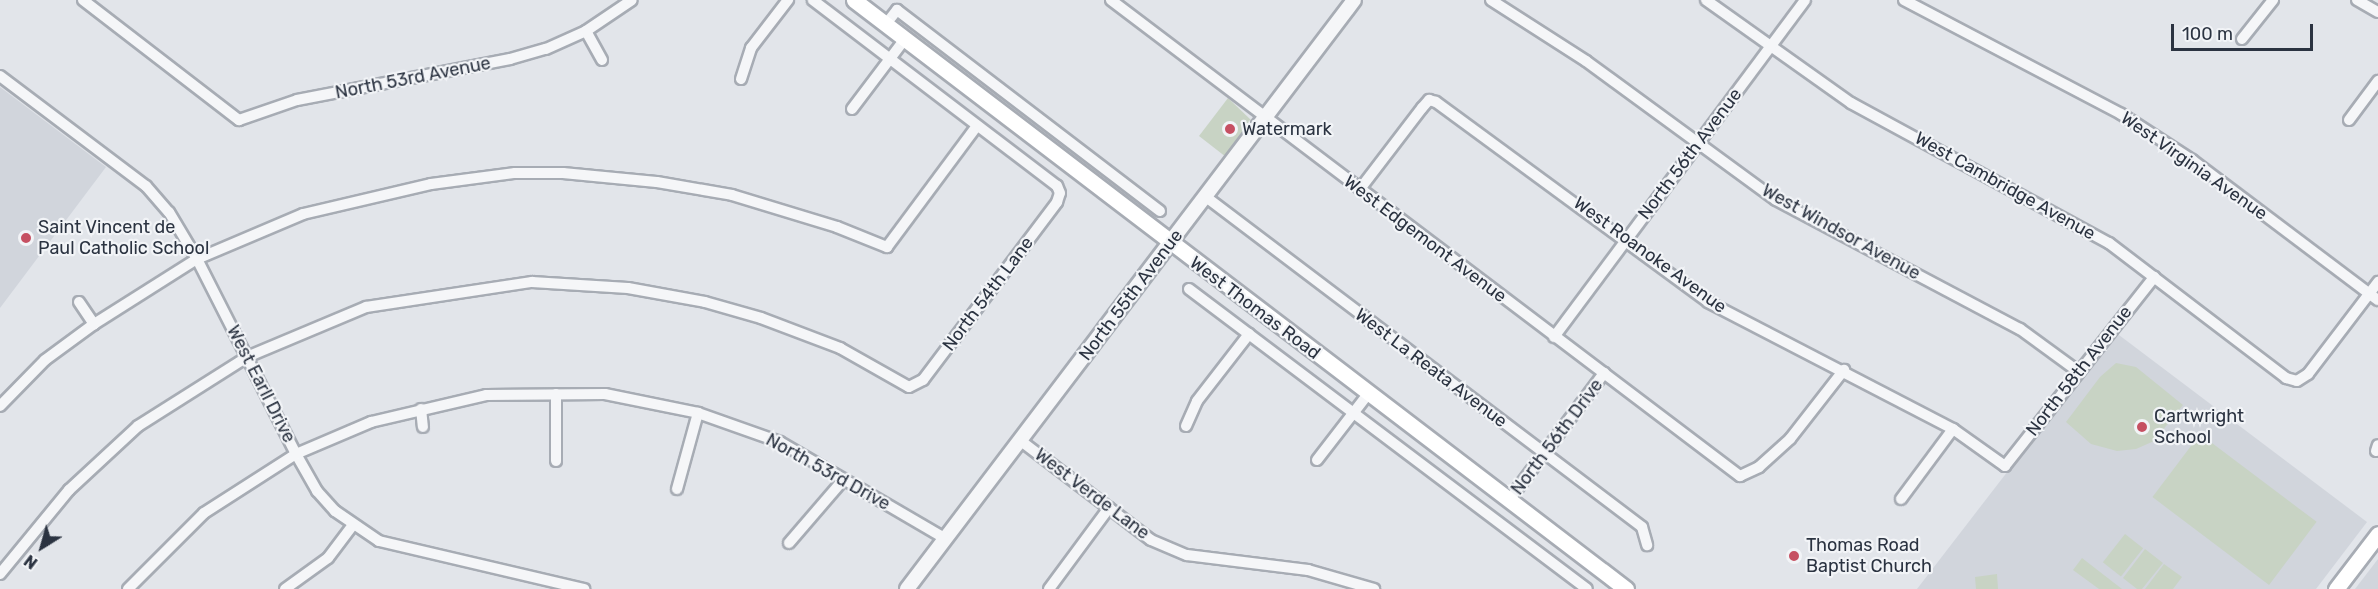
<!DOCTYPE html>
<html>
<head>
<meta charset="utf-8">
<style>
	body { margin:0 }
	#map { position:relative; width:2378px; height:589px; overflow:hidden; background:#e2e5ea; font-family:Rubik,sans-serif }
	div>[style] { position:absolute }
	.built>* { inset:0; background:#d1d5dc }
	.green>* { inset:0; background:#c8d3c4; transform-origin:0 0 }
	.roads { filter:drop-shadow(2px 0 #a7acb4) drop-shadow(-2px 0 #a7acb4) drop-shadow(0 2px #a7acb4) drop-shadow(0 -2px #a7acb4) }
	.minor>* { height:10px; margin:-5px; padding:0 5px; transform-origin:5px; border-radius:5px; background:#f5f6f8 }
	.tertiary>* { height:14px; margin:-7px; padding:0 7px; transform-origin:7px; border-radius:7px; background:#f5f6f8 }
	.secondary>* { height:15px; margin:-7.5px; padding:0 7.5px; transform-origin:7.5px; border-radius:7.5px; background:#fff }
	.dots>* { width:16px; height:16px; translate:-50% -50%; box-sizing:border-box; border:3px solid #f2f4f7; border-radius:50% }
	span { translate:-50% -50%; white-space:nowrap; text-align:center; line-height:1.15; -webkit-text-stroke:4.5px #f2f4f7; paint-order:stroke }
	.street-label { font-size:18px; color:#2b3341 }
	.poi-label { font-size:18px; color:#2b3341 }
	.left { translate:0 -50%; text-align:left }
	.north { position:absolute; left:12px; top:517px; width:60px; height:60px; -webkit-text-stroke:4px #f2f4f7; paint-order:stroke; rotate:217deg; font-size:16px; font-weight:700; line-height:24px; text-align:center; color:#2b3341 }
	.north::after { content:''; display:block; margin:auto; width:21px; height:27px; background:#2b3341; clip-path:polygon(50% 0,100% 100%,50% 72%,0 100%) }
	.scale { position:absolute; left:2171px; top:24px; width:142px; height:27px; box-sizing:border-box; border:3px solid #2b3341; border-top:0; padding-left:8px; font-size:18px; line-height:21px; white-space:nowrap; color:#2b3341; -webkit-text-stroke:4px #f2f4f7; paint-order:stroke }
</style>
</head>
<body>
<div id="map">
	<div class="built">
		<div style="clip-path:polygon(0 87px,106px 167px,0 308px)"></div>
		<div style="clip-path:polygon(2115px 332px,2367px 522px,2316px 589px,1917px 589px)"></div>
		<div style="clip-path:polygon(2378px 559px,2378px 589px,2355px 589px)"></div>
	</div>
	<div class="green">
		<div style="clip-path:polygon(1228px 98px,1251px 120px,1226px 157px,1199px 136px)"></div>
		<div style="clip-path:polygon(2116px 363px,2136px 367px,2183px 405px,2154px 441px,2136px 449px,2117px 451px,2091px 444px,2066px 422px,2100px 377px)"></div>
		<div style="left:2200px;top:434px;width:146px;height:79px;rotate:37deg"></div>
		<div style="left:2125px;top:534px;width:23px;height:36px;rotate:38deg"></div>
		<div style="clip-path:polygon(2145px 549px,2163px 563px,2142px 589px,2137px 589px,2123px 578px)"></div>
		<div style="clip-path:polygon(2082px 558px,2122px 589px,2099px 589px,2073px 570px)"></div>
		<div style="clip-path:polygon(2164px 564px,2182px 577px,2173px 589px,2145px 589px)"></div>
		<div style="clip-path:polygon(1997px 574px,1998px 589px,1976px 589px,1975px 577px)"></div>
	</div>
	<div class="roads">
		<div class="minor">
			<div style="left:83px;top:0;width:197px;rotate:37.6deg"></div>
			<div style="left:239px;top:120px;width:61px;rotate:-19deg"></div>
			<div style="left:297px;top:100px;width:217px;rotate:-10.9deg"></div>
			<div style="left:510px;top:59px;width:37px;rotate:-16deg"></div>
			<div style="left:546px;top:49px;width:44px;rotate:-24.2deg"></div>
			<div style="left:586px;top:31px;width:55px;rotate:-34deg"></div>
			<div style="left:1111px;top:0;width:789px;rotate:37.12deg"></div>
			<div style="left:1740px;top:476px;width:21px;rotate:-25deg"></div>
			<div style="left:1759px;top:467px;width:42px;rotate:-42.1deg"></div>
			<div style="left:1790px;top:439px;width:88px;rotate:-52deg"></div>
			<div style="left:1491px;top:0;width:113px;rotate:32.7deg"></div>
			<div style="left:1586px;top:61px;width:235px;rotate:36.2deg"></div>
			<div style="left:1776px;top:200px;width:276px;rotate:27.9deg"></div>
			<div style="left:2020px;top:329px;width:73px;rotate:36.1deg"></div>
			<div style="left:1706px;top:0;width:178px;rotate:35.4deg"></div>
			<div style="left:1851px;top:103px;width:294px;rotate:28.5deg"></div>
			<div style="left:2109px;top:243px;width:223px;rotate:37.3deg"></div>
			<div style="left:2286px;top:378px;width:11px;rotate:15deg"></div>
			<div style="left:2297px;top:381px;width:13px;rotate:-32deg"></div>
			<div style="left:2308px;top:374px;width:116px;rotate:-52.7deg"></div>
			<div style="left:1904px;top:0;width:245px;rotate:27.7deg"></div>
			<div style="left:2121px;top:114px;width:85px;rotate:32.9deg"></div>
			<div style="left:2192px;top:160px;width:233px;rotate:37deg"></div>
			<div style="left:2357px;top:0;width:24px;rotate:30deg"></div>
			<div style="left:886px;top:24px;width:18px;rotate:-52deg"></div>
			<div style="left:897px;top:10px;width:331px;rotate:37.4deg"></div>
			<div style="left:586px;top:31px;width:33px;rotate:61deg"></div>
			<div style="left:2242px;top:39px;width:50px;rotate:-51.5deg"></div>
			<div style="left:0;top:76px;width:183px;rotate:37deg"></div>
			<div style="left:146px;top:186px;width:35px;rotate:49deg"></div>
			<div style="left:169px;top:212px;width:55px;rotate:59.2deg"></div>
			<div style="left:197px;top:259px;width:219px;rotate:63.1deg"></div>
			<div style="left:296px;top:454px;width:43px;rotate:60.4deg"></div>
			<div style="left:317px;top:491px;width:27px;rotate:48deg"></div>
			<div style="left:335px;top:511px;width:53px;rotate:34.3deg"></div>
			<div style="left:379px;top:541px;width:211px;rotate:13.2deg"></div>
			<div style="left:741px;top:79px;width:33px;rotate:-72deg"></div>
			<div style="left:751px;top:48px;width:61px;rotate:-52.4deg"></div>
			<div style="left:852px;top:109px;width:88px;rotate:-52.9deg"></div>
			<div style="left:2349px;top:120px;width:49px;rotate:-53.4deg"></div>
			<div style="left:1360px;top:189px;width:102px;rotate:-52.6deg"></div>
			<div style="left:1422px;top:108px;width:11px;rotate:-49deg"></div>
			<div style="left:1429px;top:100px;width:7px;rotate:16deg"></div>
			<div style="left:1436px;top:102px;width:338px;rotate:36.3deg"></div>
			<div style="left:1708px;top:302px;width:276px;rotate:27.4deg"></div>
			<div style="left:1953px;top:429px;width:64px;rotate:35.4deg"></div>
			<div style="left:2005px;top:466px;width:241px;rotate:-51.7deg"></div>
			<div style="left:1206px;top:197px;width:547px;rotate:37.12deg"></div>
			<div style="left:1642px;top:527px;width:19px;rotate:74deg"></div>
			<div style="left:1189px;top:289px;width:498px;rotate:37deg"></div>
			<div style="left:79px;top:302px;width:27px;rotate:56deg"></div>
			<div style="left:1554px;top:337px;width:420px;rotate:-53.3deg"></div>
			<div style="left:556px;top:394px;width:67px;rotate:90deg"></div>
			<div style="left:0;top:406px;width:64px;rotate:-45.6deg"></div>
			<div style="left:45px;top:360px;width:61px;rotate:-36.3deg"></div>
			<div style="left:94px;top:324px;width:122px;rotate:-32.3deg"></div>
			<div style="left:197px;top:259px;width:115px;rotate:-23deg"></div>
			<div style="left:303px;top:214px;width:131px;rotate:-13.2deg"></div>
			<div style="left:431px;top:184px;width:85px;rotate:-7.5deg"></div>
			<div style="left:515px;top:173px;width:48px"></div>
			<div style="left:563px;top:173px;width:94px;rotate:5.5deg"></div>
			<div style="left:657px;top:182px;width:76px;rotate:9.8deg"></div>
			<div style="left:732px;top:195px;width:110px;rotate:16.9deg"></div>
			<div style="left:837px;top:227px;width:54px;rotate:21.8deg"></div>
			<div style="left:887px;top:247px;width:151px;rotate:-53.4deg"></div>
			<div style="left:421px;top:409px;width:18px;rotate:84deg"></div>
			<div style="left:1186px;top:426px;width:27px;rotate:-66deg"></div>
			<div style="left:1197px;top:401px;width:85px;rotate:-52.2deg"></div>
			<div style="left:1021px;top:441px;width:163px;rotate:37.3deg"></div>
			<div style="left:1151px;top:540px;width:39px;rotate:23deg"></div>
			<div style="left:1187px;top:555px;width:122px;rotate:7.1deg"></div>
			<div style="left:1308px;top:570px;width:69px;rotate:16.1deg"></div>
			<div style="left:2376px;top:451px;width:6px;rotate:-72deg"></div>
			<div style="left:1317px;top:460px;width:83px;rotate:-52.3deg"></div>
			<div style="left:677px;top:489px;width:79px;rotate:-74.6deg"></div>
			<div style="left:1901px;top:499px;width:87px;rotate:-53.4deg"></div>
			<div style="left:1509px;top:500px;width:159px;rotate:-53.2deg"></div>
			<div style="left:789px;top:543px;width:84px;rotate:-49.3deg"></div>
			<div style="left:0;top:574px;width:109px;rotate:-50.6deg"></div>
			<div style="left:69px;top:490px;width:94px;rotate:-42.8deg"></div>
			<div style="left:138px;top:426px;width:129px;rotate:-32.3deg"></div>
			<div style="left:247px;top:357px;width:129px;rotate:-22.8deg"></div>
			<div style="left:366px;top:307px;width:168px;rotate:-8.6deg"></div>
			<div style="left:532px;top:282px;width:96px;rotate:3.6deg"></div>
			<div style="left:628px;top:288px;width:78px;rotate:10.3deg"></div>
			<div style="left:705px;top:302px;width:58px;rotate:15.9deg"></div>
			<div style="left:761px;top:318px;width:85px;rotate:20.8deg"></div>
			<div style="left:840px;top:348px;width:79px;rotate:29.5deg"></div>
			<div style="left:909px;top:387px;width:16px;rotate:-27deg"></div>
			<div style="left:923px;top:380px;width:223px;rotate:-53deg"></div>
			<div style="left:1057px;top:202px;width:9px;rotate:-72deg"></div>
			<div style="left:1060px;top:193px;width:8px;rotate:-113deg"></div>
			<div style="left:1057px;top:186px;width:307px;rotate:-142.7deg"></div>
			<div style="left:128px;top:589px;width:107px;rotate:-45deg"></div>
			<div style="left:204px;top:513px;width:109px;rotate:-32.7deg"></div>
			<div style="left:296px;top:454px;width:82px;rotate:-23.1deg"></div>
			<div style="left:371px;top:422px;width:118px;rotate:-13.2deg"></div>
			<div style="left:486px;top:395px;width:119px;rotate:-0.5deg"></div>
			<div style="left:605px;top:394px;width:95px;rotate:11.5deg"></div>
			<div style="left:698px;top:413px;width:87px;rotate:19.5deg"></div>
			<div style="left:780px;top:442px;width:192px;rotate:30.3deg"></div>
			<div style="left:285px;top:589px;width:53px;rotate:-35.8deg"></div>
			<div style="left:328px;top:558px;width:41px;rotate:-52.9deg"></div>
			<div style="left:1049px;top:589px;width:101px;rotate:-53.5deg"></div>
		</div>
		<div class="tertiary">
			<div style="left:907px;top:589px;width:739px;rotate:-52.8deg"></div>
		</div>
		<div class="secondary">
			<div style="left:854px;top:0;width:971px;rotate:37.34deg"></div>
			<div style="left:2336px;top:589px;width:69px;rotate:-52.6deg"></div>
		</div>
	</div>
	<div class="dots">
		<div style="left:1230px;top:129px;background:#c65062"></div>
		<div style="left:26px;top:238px;background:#c65062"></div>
		<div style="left:2142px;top:427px;background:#c65062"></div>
		<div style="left:1794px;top:556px;background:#c65062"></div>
	</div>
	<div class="street-label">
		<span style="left:413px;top:78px;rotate:-11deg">North 53rd Avenue</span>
		<span style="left:1690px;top:154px;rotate:-53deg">North 56th Avenue</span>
		<span style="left:2194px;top:166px;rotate:35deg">West Virginia Avenue</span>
		<span style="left:2005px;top:186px;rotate:29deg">West Cambridge Avenue</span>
		<span style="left:1841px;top:232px;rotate:29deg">West Windsor Avenue</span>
		<span style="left:1425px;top:239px;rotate:37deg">West Edgemont Avenue</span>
		<span style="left:1650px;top:255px;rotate:36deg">West Roanoke Avenue</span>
		<span style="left:988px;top:294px;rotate:-53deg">North 54th Lane</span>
		<span style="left:1131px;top:295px;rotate:-53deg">North 55th Avenue</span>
		<span style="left:1255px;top:308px;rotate:37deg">West Thomas Road</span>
		<span style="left:1431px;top:368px;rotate:37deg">West La Reata Avenue</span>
		<span style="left:2079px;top:371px;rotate:-52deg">North 58th Avenue</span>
		<span style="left:261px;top:384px;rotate:63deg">West Earll Drive</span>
		<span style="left:1557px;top:437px;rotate:-53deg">North 56th Drive</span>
		<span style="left:828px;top:472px;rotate:29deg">North 53rd Drive</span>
		<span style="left:1092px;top:494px;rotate:37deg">West Verde Lane</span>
	</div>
	<div class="poi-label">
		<span class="left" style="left:1242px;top:129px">Watermark</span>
		<span class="left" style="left:38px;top:238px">Saint Vincent de<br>Paul Catholic School</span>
		<span class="left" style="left:2154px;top:427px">Cartwright<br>School</span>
		<span class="left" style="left:1806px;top:556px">Thomas Road<br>Baptist Church</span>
	</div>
	<div class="north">N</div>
	<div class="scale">100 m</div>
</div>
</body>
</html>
